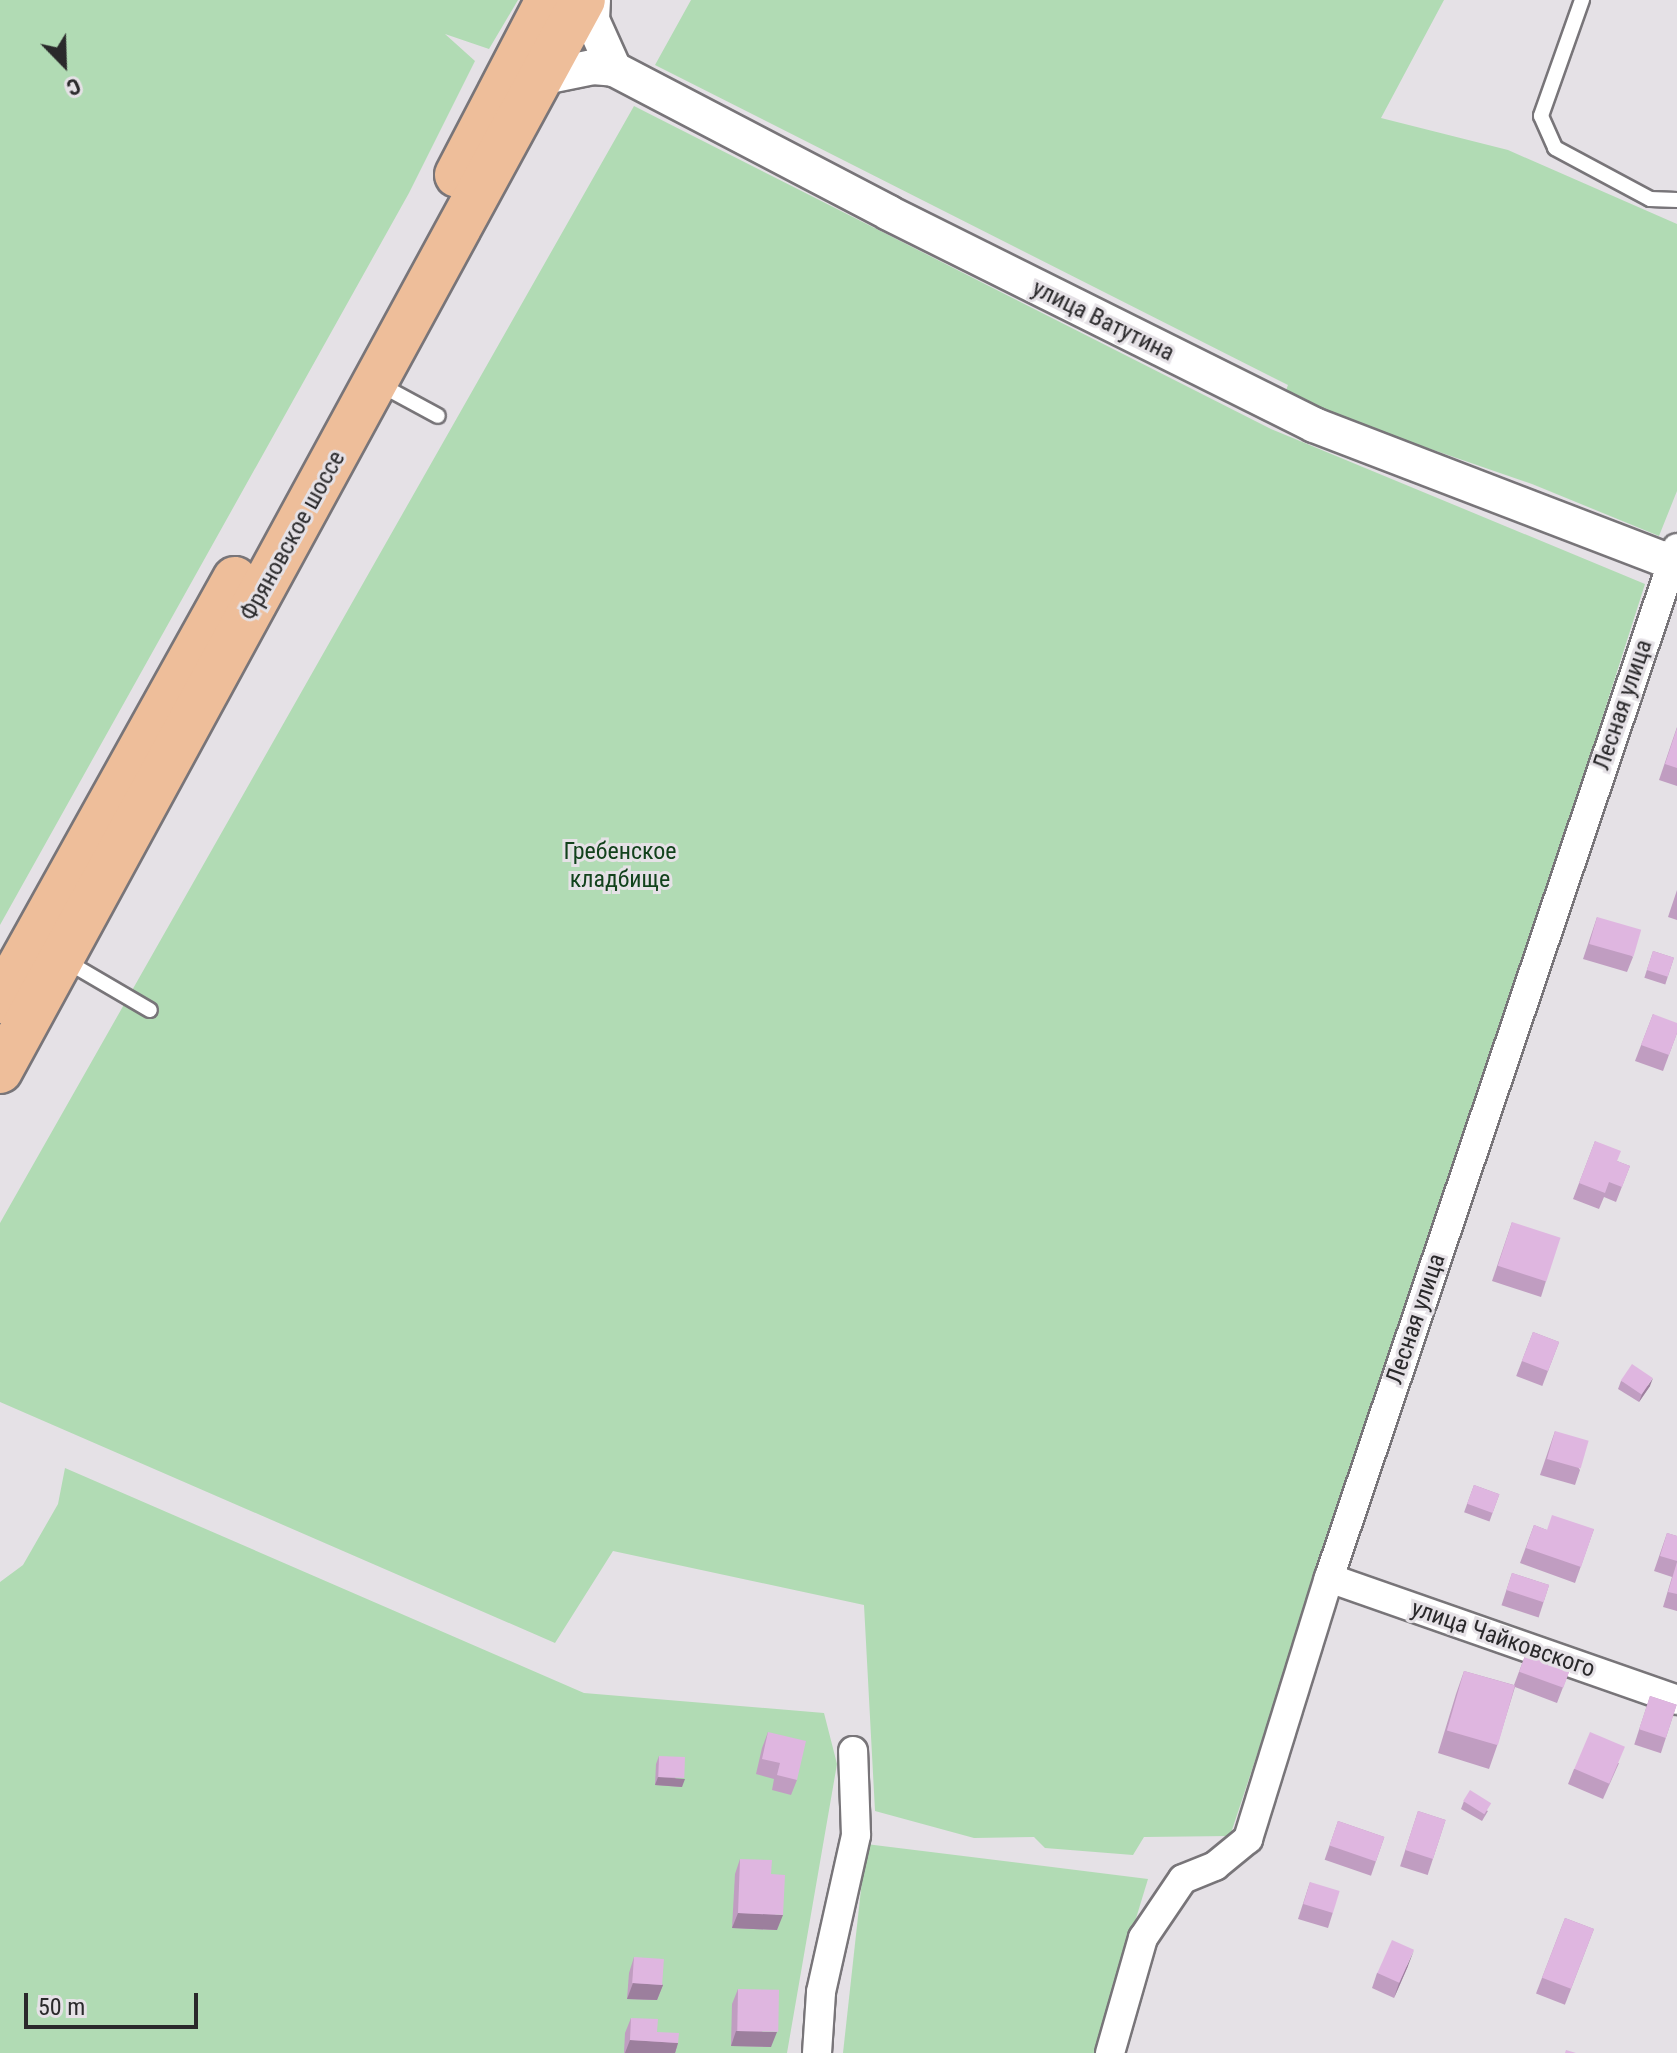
<!DOCTYPE html>
<html>
<head>
<meta charset="utf-8">
<style>
	body { margin:0 }
	#map { position:relative; width:1677px; height:2053px; overflow:hidden; background:#e5e1e6; font-family:"Roboto Condensed",sans-serif }
	div>[style] { position:absolute }
	.green>* { inset:0; background:#b1dbb4 }
	.roads { filter:drop-shadow(2px 0 #787579) drop-shadow(-2px 0 #787579) drop-shadow(0 2px #787579) drop-shadow(0 -2px #787579) }
	.service>* { height:14px; margin:-7px; padding:0 7px; transform-origin:7px; border-radius:7px; background:#fff }
	.minor>* { height:28px; margin:-14px; padding:0 14px; transform-origin:14px; border-radius:14px; background:#fff }
	.tertiary>* { height:34px; margin:-17px; padding:0 17px; transform-origin:17px; border-radius:17px; background:#fff }
	.primary>* { height:44px; margin:-22px; padding:0 22px; transform-origin:22px; border-radius:22px; background:#eebe9a }
	.wall>* { inset:0; background:#c09dc1; transform-origin:0 0 }
	.shaded-wall>* { inset:0; background:#9c7f9d }
	.building>* { inset:0; background:#dfb6e0; transform-origin:0 0 }
	span { translate:-50% -50%; white-space:nowrap; text-align:center; line-height:1.15; -webkit-text-stroke:6px #e5e1e6; paint-order:stroke }
	.street-label { font-size:24px; color:#2a292b }
	.park-label { font-size:24px; color:#12421c }
	.north { position:absolute; left:24px; top:24px; width:80px; height:80px; -webkit-text-stroke:6px #e5e1e6; paint-order:stroke; rotate:157deg; font-size:22px; font-weight:700; line-height:32px; text-align:center; color:#2a292b }
	.north::after { content:''; display:block; margin:auto; width:28px; height:36px; background:#2a292b; clip-path:polygon(50% 0,100% 100%,50% 72%,0 100%) }
	.scale { position:absolute; left:24px; top:1993px; width:174px; height:36px; box-sizing:border-box; border:4px solid #2a292b; border-top:0; padding-left:10px; font-size:24px; line-height:28px; white-space:nowrap; color:#2a292b; -webkit-text-stroke:6px #e5e1e6; paint-order:stroke }
</style>
</head>
<body>
<div id="map">
	<div class="green">
		<div style="clip-path:polygon(0 0,518px 0,489px 49px,445px 34px,475px 61px,409px 193px,0 925px)"></div>
		<div style="clip-path:polygon(691px 0,1444px 0,1381px 118px,1508px 150px,1677px 224px,1677px 491px,1659px 536px,1532px 484px,1283px 398px,1288px 385px,655px 65px)"></div>
		<div style="clip-path:polygon(634px 106px,1271px 429px,1645px 584px,1470px 1132px,1464px 1131px,1230px 1836px,1144px 1837px,1133px 1855px,1045px 1848px,1034px 1837px,974px 1838px,875px 1811px,864px 1605px,613px 1551px,555px 1643px,0 1402px,0 1223px)"></div>
		<div style="clip-path:polygon(65px 1468px,584px 1693px,824px 1713px,837px 1764px,787px 2053px,0 2053px,0 1582px,23px 1565px,58px 1504px)"></div>
		<div style="clip-path:polygon(866px 1844px,1148px 1879px,1095px 2053px,843px 2053px)"></div>
	</div>
	<div class="roads">
		<div class="service">
			<div style="left:1582px;top:0;width:123px;rotate:109.5deg"></div>
			<div style="left:1541px;top:116px;width:35px;rotate:66deg"></div>
			<div style="left:1555px;top:148px;width:108px;rotate:28.2deg"></div>
			<div style="left:1650px;top:199px;width:27px;rotate:2deg"></div>
			<div style="left:377px;top:383px;width:69px;rotate:28.4deg"></div>
			<div style="left:66px;top:961px;width:97px;rotate:30.3deg"></div>
		</div>
		<div class="minor">
			<div style="left:1329px;top:1578px;width:369px;rotate:19.3deg"></div>
			<div style="left:817px;top:2053px;width:61px;rotate:-86.2deg"></div>
			<div style="left:821px;top:1992px;width:161px;rotate:-77.4deg"></div>
			<div style="left:856px;top:1835px;width:84px;rotate:-92deg"></div>
			<div style="left:1110px;top:2053px;width:120px;rotate:-74deg"></div>
			<div style="left:1143px;top:1938px;width:71px;rotate:-55.9deg"></div>
			<div style="left:1183px;top:1879px;width:35px;rotate:-22deg"></div>
			<div style="left:1215px;top:1866px;width:43px;rotate:-39.3deg"></div>
			<div style="left:1248px;top:1839px;width:273px;rotate:-72.8deg"></div>
			<div style="left:1329px;top:1578px;width:1087px;rotate:-71.33deg"></div>
		</div>
		<div class="tertiary">
			<div style="left:593px;top:0;width:20px;rotate:93deg"></div>
			<div style="left:592px;top:20px;width:54px;rotate:65.8deg"></div>
			<div style="left:614px;top:69px;width:310px;rotate:27.6deg"></div>
			<div style="left:889px;top:213px;width:475px;rotate:26.5deg"></div>
			<div style="left:1314px;top:425px;width:389px;rotate:21deg"></div>
			<div style="left:544px;top:77px;width:50px;rotate:-11.5deg"></div>
			<div style="left:593px;top:67px;width:21px;rotate:5deg"></div>
		</div>
		<div class="primary">
			<div style="left:457px;top:175px;width:197px;rotate:-62.5deg"></div>
			<div style="left:0;top:1001px;width:483px;rotate:-60.9deg"></div>
			<div style="left:0;top:1071px;width:1219px;rotate:-61.44deg"></div>
		</div>
	</div>
	<div class="wall">
		<div style="clip-path:polygon(1677px 727px,1677px 786px,1659px 780px)"></div>
		<div style="clip-path:polygon(1677px 890px,1677px 920px,1668px 917px)"></div>
		<div style="clip-path:polygon(1597px 917px,1633px 957px,1627px 972px,1583px 959px)"></div>
		<div style="left:1653px;top:951px;width:22px;height:28px;rotate:18deg"></div>
		<div style="clip-path:polygon(1653px 1014px,1677px 1033px,1663px 1071px,1635px 1061px)"></div>
		<div style="clip-path:polygon(1595px 1141px,1617px 1161px,1630px 1166px,1616px 1202px,1604px 1197px,1599px 1209px,1573px 1199px)"></div>
		<div style="clip-path:polygon(1512px 1222px,1546px 1281px,1541px 1297px,1492px 1281px)"></div>
		<div style="left:1533px;top:1332px;width:28px;height:47px;rotate:21deg"></div>
		<div style="clip-path:polygon(1621px 1381px,1650px 1386px,1639px 1402px,1618px 1389px)"></div>
		<div style="clip-path:polygon(1555px 1431px,1580px 1470px,1575px 1485px,1540px 1475px)"></div>
		<div style="left:1474px;top:1485px;width:27px;height:29px;rotate:20deg"></div>
		<div style="clip-path:polygon(1534px 1525px,1547px 1530px,1594px 1529px,1575px 1583px,1520px 1563px)"></div>
		<div style="clip-path:polygon(1667px 1533px,1677px 1536px,1677px 1611px,1663px 1607px,1672px 1577px,1654px 1571px)"></div>
		<div style="left:1512px;top:1573px;width:39px;height:34px;rotate:18deg"></div>
		<div style="clip-path:polygon(1526px 1653px,1570px 1669px,1557px 1703px,1515px 1687px,1497px 1746px,1489px 1769px,1438px 1753px,1456px 1694px,1464px 1671px,1514px 1685px)"></div>
		<div style="left:1650px;top:1696px;width:28px;height:51px;rotate:18deg"></div>
		<div style="clip-path:polygon(768px 1732px,797px 1780px,791px 1795px,772px 1790px,774px 1779px,756px 1774px,762px 1748px)"></div>
		<div style="clip-path:polygon(659px 1756px,682px 1787px,655px 1785px,656px 1764px)"></div>
		<div style="clip-path:polygon(1619px 1763px,1603px 1799px,1568px 1784px,1574px 1769px)"></div>
		<div style="clip-path:polygon(1464px 1801px,1488px 1811px,1482px 1821px,1461px 1809px)"></div>
		<div style="left:1418px;top:1811px;width:29px;height:58px;rotate:18deg"></div>
		<div style="left:1338px;top:1821px;width:49px;height:41px;rotate:19deg"></div>
		<div style="clip-path:polygon(740px 1859px,771px 1874px,777px 1930px,732px 1928px,735px 1874px)"></div>
		<div style="clip-path:polygon(1310px 1882px,1333px 1912px,1328px 1928px,1298px 1919px)"></div>
		<div style="left:1565px;top:1918px;width:31px;height:81px;rotate:21deg"></div>
		<div style="clip-path:polygon(634px 1957px,663px 1985px,657px 2000px,627px 1999px,629px 1973px)"></div>
		<div style="clip-path:polygon(1408px 1966px,1394px 1998px,1372px 1988px,1377px 1973px)"></div>
		<div style="clip-path:polygon(738px 1989px,771px 2047px,731px 2046px,732px 2004px)"></div>
		<div style="clip-path:polygon(631px 2018px,678px 2043px,675px 2053px,624px 2053px,625px 2033px)"></div>
	</div>
	<div class="shaded-wall">
		<div style="clip-path:polygon(1653px 1378px,1650px 1386px,1639px 1402px,1642px 1394px)"></div>
		<div style="clip-path:polygon(658px 1777px,685px 1779px,682px 1787px,655px 1785px)"></div>
		<div style="clip-path:polygon(738px 1913px,783px 1915px,777px 1930px,732px 1928px)"></div>
		<div style="clip-path:polygon(1414px 1950px,1408px 1966px,1394px 1998px,1399px 1983px)"></div>
		<div style="clip-path:polygon(633px 1983px,663px 1985px,657px 2000px,627px 1999px)"></div>
		<div style="clip-path:polygon(736px 2031px,777px 2032px,771px 2047px,731px 2046px)"></div>
		<div style="clip-path:polygon(630px 2040px,678px 2043px,675px 2053px,625px 2053px)"></div>
	</div>
	<div class="building">
		<div style="clip-path:polygon(1677px 728px,1677px 768px,1665px 764px)"></div>
		<div style="left:1597px;top:917px;width:46px;height:28px;rotate:16deg"></div>
		<div style="left:1653px;top:951px;width:22px;height:20px;rotate:18deg"></div>
		<div style="clip-path:polygon(1653px 1014px,1677px 1023px,1677px 1033px,1669px 1055px,1641px 1045px)"></div>
		<div style="clip-path:polygon(1595px 1141px,1621px 1151px,1617px 1161px,1630px 1166px,1622px 1187px,1609px 1182px,1605px 1193px,1579px 1183px)"></div>
		<div style="left:1512px;top:1222px;width:51px;height:46px;rotate:18deg"></div>
		<div style="left:1533px;top:1332px;width:28px;height:31px;rotate:21deg"></div>
		<div style="left:1632px;top:1364px;width:25px;height:20px;rotate:34deg"></div>
		<div style="left:1555px;top:1431px;width:35px;height:29px;rotate:16deg"></div>
		<div style="left:1474px;top:1485px;width:27px;height:20px;rotate:20deg"></div>
		<div style="clip-path:polygon(1552px 1515px,1594px 1529px,1581px 1567px,1526px 1548px,1534px 1525px,1547px 1530px)"></div>
		<div style="clip-path:polygon(1667px 1533px,1677px 1536px,1677px 1561px,1660px 1556px)"></div>
		<div style="clip-path:polygon(1677px 1562px,1677px 1594px,1668px 1592px)"></div>
		<div style="left:1512px;top:1573px;width:39px;height:18px;rotate:18deg"></div>
		<div style="left:1526px;top:1653px;width:47px;height:20px;rotate:20deg"></div>
		<div style="left:1464px;top:1671px;width:53px;height:62px;rotate:16deg"></div>
		<div style="left:1650px;top:1696px;width:28px;height:35px;rotate:18deg"></div>
		<div style="clip-path:polygon(768px 1732px,806px 1741px,797px 1780px,777px 1775px,780px 1763px,762px 1759px)"></div>
		<div style="left:1590px;top:1732px;width:38px;height:40px;rotate:23deg"></div>
		<div style="left:659px;top:1756px;width:26px;height:21px;rotate:2deg"></div>
		<div style="left:1470px;top:1790px;width:25px;height:13px;rotate:32deg"></div>
		<div style="left:1418px;top:1811px;width:29px;height:41px;rotate:18deg"></div>
		<div style="left:1338px;top:1821px;width:49px;height:26px;rotate:19deg"></div>
		<div style="clip-path:polygon(740px 1859px,772px 1860px,771px 1874px,785px 1875px,783px 1915px,738px 1913px)"></div>
		<div style="left:1310px;top:1882px;width:31px;height:23px;rotate:17deg"></div>
		<div style="left:1565px;top:1918px;width:31px;height:64px;rotate:21deg"></div>
		<div style="left:1392px;top:1940px;width:24px;height:36px;rotate:24deg"></div>
		<div style="left:634px;top:1957px;width:30px;height:26px;rotate:4deg"></div>
		<div style="left:738px;top:1989px;width:41px;height:42px;rotate:1deg"></div>
		<div style="clip-path:polygon(631px 2018px,658px 2019px,657px 2032px,679px 2033px,678px 2043px,630px 2040px)"></div>
		<div style="clip-path:polygon(1566px 2050px,1576px 2053px,1565px 2053px)"></div>
	</div>
	<div class="street-label">
		<span style="left:1103px;top:321px;rotate:26deg">улица Ватутина</span>
		<span style="left:293px;top:536px;rotate:-61deg">Фряновское шоссе</span>
		<span style="left:1623px;top:705px;rotate:-71deg">Лесная улица</span>
		<span style="left:1416px;top:1319px;rotate:-71deg">Лесная улица</span>
		<span style="left:1503px;top:1639px;rotate:19deg">улица Чайковского</span>
	</div>
	<div class="park-label">
		<span style="left:620px;top:866px">Гребенское<br>кладбище</span>
	</div>
	<div class="north">С</div>
	<div class="scale">50 m</div>
</div>
</body>
</html>
